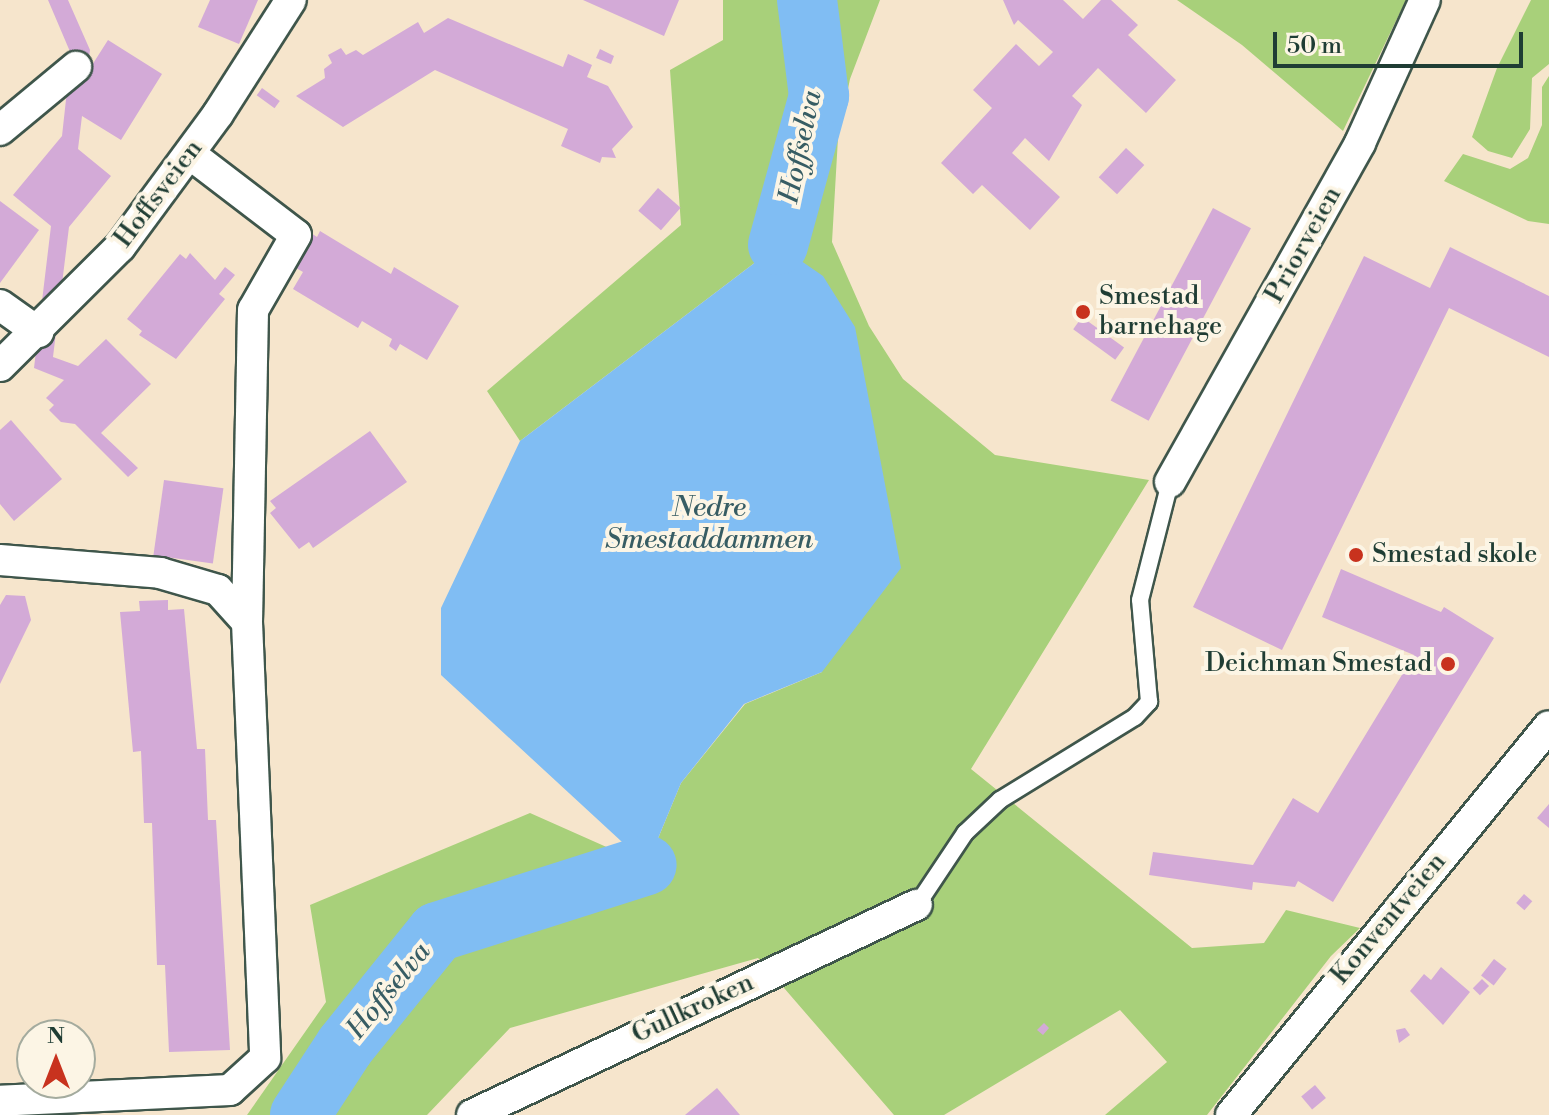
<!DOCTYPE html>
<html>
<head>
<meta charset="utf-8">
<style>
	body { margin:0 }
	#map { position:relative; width:1549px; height:1115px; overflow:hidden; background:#f6e5cc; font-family:"Libre Bodoni",serif }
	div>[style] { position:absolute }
	.green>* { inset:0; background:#a8d07a }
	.water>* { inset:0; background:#80bdf3 }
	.river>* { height:60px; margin:-30px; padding:0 30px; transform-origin:30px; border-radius:30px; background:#80bdf3 }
	.building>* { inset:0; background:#d3aad7; transform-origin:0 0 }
	.roads { filter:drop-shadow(2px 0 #3f564b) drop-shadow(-2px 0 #3f564b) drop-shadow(0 2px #3f564b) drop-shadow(0 -2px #3f564b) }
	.service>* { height:16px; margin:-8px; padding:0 8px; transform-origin:8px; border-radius:8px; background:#fff }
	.minor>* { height:30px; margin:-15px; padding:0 15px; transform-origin:15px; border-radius:15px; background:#fff }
	.dots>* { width:22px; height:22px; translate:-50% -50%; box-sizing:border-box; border:4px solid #fcf5e5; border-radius:50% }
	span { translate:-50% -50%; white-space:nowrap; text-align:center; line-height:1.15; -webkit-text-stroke:8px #fcf5e5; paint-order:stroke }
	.street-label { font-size:26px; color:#1f3d34 }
	.poi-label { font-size:26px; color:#1f3d34 }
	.left { translate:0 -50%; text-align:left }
	.right { translate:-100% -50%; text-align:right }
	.water-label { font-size:28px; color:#375d64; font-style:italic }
	.north { position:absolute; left:16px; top:1019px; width:80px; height:80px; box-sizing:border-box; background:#fcf5e5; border:2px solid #a4ab9e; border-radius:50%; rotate:0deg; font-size:22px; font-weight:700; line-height:32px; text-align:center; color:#1f3d34 }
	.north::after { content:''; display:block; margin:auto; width:28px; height:36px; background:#c8321e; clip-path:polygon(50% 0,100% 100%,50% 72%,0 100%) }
	.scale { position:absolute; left:1273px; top:32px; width:250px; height:36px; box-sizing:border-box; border:4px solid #1f3d34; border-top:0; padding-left:10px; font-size:24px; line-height:28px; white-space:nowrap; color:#1f3d34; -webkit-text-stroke:6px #fcf5e5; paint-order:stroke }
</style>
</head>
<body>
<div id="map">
	<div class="green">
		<div style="clip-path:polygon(723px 0,880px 0,850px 79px,838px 138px,832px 242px,869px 326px,903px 379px,995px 455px,1149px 480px,971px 769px,1192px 948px,1264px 943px,1286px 910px,1360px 928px,1331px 956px,1207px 1115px,1105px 1115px,1167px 1062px,1120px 1010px,944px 1115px,894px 1115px,758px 958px,510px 1028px,427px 1115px,247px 1115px,326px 1002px,310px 905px,530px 813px,647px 865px,681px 783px,745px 704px,822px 672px,778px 245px,520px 441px,487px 391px,681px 225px,670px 70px,723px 40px)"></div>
		<div style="clip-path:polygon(1177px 0,1406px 0,1343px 131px,1242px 45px)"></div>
		<div style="clip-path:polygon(1531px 0,1549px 0,1549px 64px,1532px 78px,1530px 129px,1512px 158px,1488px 151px,1472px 137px,1497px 68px)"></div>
		<div style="clip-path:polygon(1549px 76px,1549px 224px,1528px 221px,1444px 181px,1463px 154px,1510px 169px,1528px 158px,1542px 125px,1542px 87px)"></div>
	</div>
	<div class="water">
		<div style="clip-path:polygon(778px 245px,823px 276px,855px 327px,901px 568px,822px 672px,744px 704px,681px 783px,647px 865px,441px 675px,441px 608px,520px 441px)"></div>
	</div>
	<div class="river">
		<div style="left:778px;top:245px;width:155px;rotate:-74.6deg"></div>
		<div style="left:819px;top:96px;width:97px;rotate:-97.1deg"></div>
		<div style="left:300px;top:1115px;width:82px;rotate:-56.9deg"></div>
		<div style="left:345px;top:1046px;width:146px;rotate:-51.1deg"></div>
		<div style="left:437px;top:932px;width:220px;rotate:-17.7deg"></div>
	</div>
	<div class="building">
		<div style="clip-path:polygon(48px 0,68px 0,90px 50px,87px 73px,108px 40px,162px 74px,121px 140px,82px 116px,78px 149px,111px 176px,69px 227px,53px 357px,78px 366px,106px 339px,151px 384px,101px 433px,138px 468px,128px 477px,75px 424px,61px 422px,49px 410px,54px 405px,46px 398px,64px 380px,34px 368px,51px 226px,13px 195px,62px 136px,71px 54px)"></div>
		<div style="clip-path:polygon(210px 0,258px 0,239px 44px,198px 27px)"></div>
		<div style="clip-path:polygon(583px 0,679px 0,664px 36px)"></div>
		<div style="clip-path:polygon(1003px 0,1063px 0,1083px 19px,1101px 0,1111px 0,1138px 25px,1128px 35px,1176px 80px,1146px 113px,1098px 68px,1072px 96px,1082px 105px,1049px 161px,1025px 138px,1012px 153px,1060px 197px,1030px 230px,982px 185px,973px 194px,941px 163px,992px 108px,973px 90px,1016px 44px,1039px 66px,1053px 52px,1018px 20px,1014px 25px)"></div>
		<div style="clip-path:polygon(448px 18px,563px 67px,568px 54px,592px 65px,587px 77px,608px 86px,633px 127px,612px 149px,616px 158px,602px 157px,600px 163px,561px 146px,568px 129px,435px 70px,343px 127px,296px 96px,325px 78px,324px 69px,332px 63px,328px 55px,341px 48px,346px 55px,356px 50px,363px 55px,418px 22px,424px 33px)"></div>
		<div style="clip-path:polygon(600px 49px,614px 56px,611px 64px,596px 58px)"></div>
		<div style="left:262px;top:88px;width:22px;height:9px;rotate:36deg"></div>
		<div style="left:1126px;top:148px;width:25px;height:40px;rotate:43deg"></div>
		<div style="left:658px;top:188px;width:30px;height:30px;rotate:41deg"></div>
		<div style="clip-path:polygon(0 201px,39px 230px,0 283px)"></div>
		<div style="left:1213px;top:208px;width:43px;height:218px;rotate:28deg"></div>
		<div style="clip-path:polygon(320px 231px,391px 274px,394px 267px,459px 306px,427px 360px,400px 344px,396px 351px,389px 346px,392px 339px,362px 321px,358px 328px,293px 289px,303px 272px,296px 268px,305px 252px,301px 250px,311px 233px,317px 237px)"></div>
		<div style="clip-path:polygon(1450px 247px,1549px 296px,1549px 357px,1449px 308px,1282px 650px,1193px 607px,1364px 256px,1430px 288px)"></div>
		<div style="clip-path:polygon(190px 253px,215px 280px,225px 267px,235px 275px,219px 294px,225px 299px,176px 359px,139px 335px,142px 331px,127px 319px,180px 254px,186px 259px)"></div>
		<div style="left:1082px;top:317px;width:52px;height:15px;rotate:36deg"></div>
		<div style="clip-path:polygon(11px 420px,62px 479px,14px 521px,0 504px,0 430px)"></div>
		<div style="clip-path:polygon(370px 431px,407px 482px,313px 548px,309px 542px,299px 549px,270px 513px,276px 508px,270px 501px)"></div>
		<div style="left:164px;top:480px;width:60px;height:76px;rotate:8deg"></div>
		<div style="clip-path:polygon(1341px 569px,1441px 612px,1444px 607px,1494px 638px,1333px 902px,1298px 881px,1295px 887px,1253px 882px,1252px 890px,1149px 875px,1153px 852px,1253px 865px,1293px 798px,1318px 813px,1414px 655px,1322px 617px)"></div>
		<div style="clip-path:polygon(6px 595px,25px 596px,31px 620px,0 684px,0 605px)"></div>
		<div style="clip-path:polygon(168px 600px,168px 610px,184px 609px,197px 749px,205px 749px,208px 820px,216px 820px,230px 1050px,169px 1052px,165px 965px,157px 965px,152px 823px,144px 823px,141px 751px,133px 752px,120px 612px,140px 611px,139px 601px)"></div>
		<div style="clip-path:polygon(1549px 804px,1549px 828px,1537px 818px)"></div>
		<div style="left:1524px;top:894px;width:11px;height:12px;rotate:41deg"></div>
		<div style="left:1494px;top:959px;width:16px;height:21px;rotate:38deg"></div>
		<div style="clip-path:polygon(1441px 967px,1470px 992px,1443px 1025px,1410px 991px,1424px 974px,1431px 980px)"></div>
		<div style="left:1482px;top:979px;width:10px;height:13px;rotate:45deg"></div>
		<div style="clip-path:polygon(1044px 1023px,1049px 1028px,1043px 1035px,1037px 1030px)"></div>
		<div style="clip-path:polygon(1405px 1028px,1410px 1035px,1399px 1043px,1396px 1030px)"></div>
		<div style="left:1315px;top:1085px;width:17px;height:18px;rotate:50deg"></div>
		<div style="clip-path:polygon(717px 1088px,740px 1115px,685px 1115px)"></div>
	</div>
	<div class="roads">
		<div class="service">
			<div style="left:917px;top:905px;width:87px;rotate:-56.3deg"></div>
			<div style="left:965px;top:833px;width:48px;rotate:-43.3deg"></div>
			<div style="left:1000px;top:800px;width:158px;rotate:-31.6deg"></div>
			<div style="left:1135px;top:717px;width:21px;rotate:-47deg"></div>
			<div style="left:1149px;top:702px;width:102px;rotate:-95deg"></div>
			<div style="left:1140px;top:600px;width:122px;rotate:-75.7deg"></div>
		</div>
		<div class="minor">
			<div style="left:0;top:130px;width:99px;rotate:-39.7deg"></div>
			<div style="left:190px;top:154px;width:133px;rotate:37.4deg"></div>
			<div style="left:296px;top:235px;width:86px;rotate:119.8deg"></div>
			<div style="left:253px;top:310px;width:312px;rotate:91.1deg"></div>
			<div style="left:0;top:305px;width:47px;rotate:35.4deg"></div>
			<div style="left:0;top:366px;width:169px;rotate:-44.8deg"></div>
			<div style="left:120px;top:247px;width:165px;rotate:-53.6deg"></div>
			<div style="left:218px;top:114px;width:135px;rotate:-57.4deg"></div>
			<div style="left:1170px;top:482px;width:389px;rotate:-60.7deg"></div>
			<div style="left:1360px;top:143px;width:157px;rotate:-65.6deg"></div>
			<div style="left:0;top:560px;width:161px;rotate:4.6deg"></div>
			<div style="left:160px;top:573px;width:60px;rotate:16.3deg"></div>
			<div style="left:218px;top:590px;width:43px;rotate:47.8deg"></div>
			<div style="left:247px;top:622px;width:436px;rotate:87.6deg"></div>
			<div style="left:265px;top:1058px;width:47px;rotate:137.6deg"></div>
			<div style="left:230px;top:1090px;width:230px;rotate:177.3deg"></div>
			<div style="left:472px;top:1115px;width:492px;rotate:-25.3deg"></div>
			<div style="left:1231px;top:1115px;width:502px;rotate:-50.73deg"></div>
		</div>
	</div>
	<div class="dots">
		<div style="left:1083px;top:312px;background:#c8321e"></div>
		<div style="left:1356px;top:555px;background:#c8321e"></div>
		<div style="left:1448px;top:664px;background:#c8321e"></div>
	</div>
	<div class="street-label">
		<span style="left:159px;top:194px;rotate:-53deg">Hoffsveien</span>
		<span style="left:1304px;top:245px;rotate:-61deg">Priorveien</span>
		<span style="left:1389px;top:919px;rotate:-50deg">Konventveien</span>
		<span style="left:693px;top:1009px;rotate:-25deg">Gullkroken</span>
	</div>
	<div class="poi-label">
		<span class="left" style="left:1099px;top:312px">Smestad<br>barnehage</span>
		<span class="left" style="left:1372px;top:555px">Smestad skole</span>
		<span class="right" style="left:1432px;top:664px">Deichman Smestad</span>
	</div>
	<div class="water-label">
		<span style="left:801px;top:147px;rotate:-78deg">Hoffselva</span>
		<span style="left:709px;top:524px">Nedre<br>Smestaddammen</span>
		<span style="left:389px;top:991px;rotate:-51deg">Hoffselva</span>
	</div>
	<div class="north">N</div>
	<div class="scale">50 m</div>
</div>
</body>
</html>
